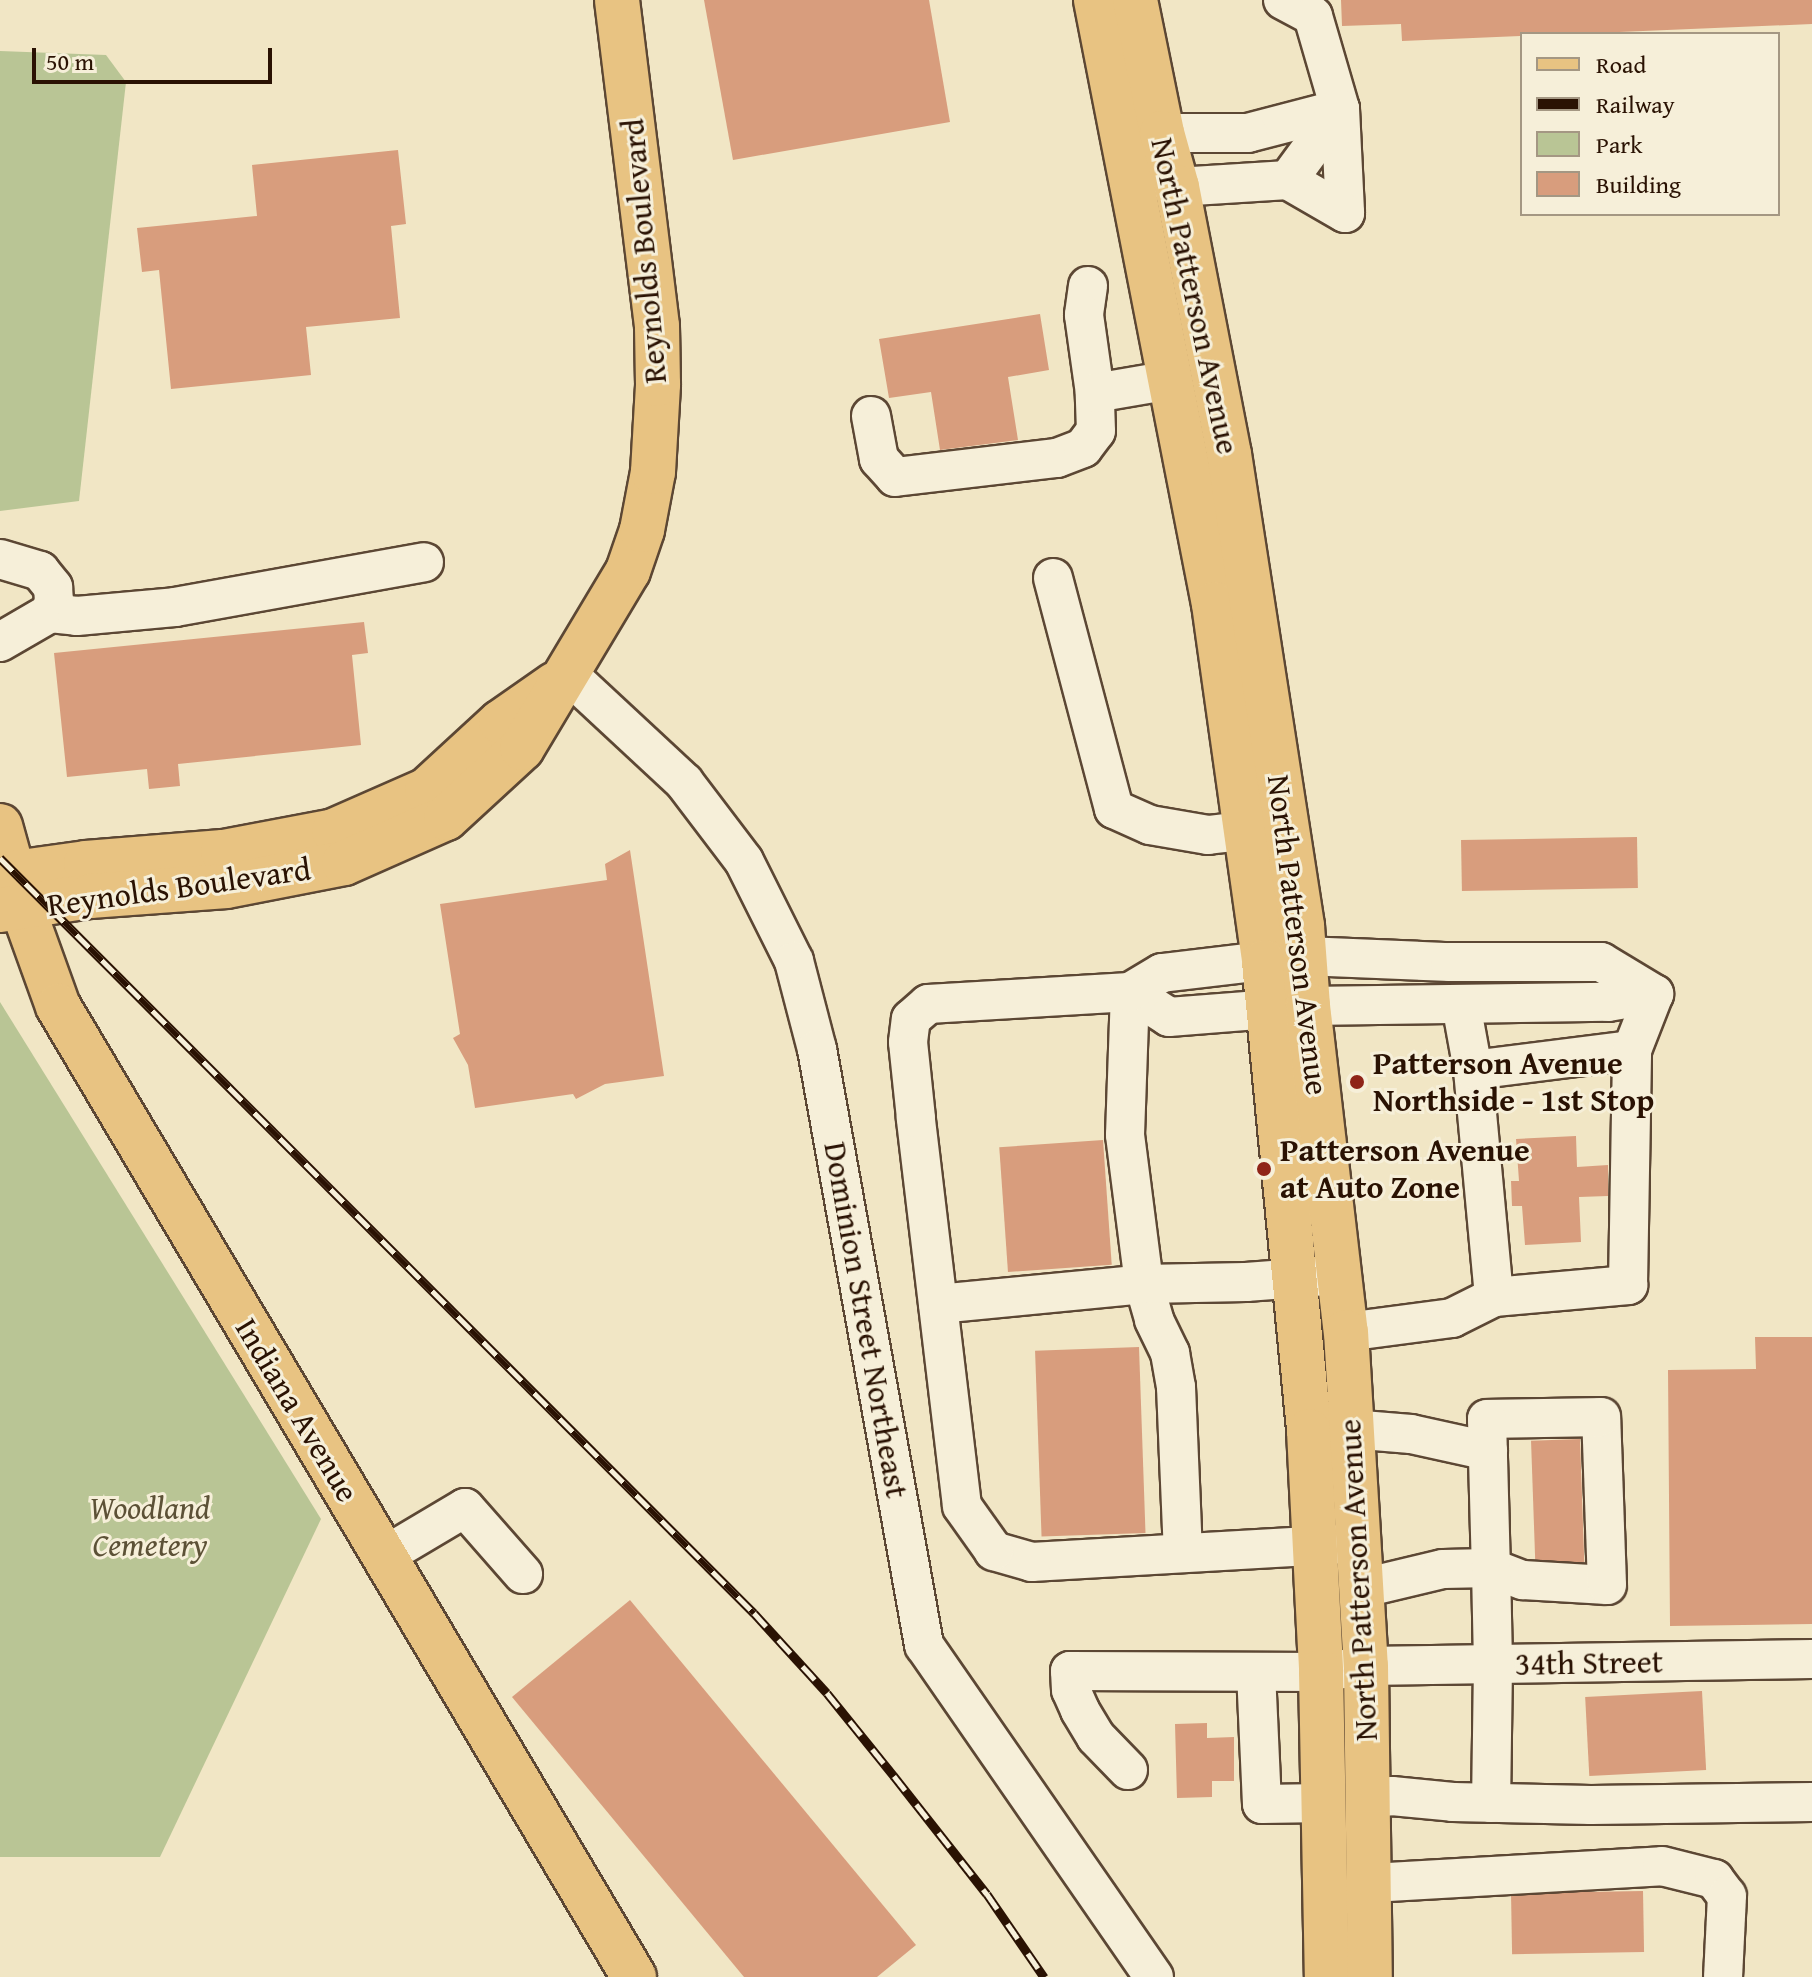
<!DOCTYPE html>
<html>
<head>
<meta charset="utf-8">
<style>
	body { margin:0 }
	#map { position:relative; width:1812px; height:1977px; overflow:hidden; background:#f1e6c5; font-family:"Gentium Book Plus",serif }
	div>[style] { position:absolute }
	.green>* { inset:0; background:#b9c595 }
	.building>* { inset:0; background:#d89d7d; transform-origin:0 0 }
	.roads { filter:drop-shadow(2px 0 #5c4734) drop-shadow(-2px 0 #5c4734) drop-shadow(0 2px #5c4734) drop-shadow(0 -2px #5c4734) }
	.minor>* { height:38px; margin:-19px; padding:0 19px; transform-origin:19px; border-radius:19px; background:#f6efd9 }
	.major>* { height:44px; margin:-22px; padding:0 22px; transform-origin:22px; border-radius:22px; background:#e8c382 }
	.rail>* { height:9px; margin-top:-4.5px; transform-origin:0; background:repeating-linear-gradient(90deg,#f6efd9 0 18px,#2a1203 0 36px); box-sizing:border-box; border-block:2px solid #2a1203 }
	.dots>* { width:22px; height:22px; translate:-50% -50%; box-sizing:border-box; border:4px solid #f6efd9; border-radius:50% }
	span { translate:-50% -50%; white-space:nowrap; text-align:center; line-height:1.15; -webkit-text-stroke:6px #f6efd9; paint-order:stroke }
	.street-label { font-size:32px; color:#2a1203 }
	.poi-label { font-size:32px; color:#2a1203; font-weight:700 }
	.left { translate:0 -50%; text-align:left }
	.park-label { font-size:32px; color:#5c5136; font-style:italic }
	.legend { position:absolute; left:1520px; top:32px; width:260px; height:184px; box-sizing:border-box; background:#f6efd9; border:2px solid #a49783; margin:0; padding:10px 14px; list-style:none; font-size:24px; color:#2a1203 }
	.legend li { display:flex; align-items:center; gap:16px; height:40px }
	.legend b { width:40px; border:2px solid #a49783 }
	.scale { position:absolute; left:32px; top:48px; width:240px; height:36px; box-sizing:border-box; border:4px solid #2a1203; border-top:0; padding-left:10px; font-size:24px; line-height:28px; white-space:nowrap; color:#2a1203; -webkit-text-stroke:6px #f6efd9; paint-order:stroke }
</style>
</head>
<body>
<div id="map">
	<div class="green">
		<div style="clip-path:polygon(0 51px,106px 55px,126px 82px,79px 501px,0 511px)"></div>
		<div style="clip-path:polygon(0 1002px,321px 1519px,160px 1857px,0 1857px)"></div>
	</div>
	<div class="building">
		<div style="clip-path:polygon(704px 0,929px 0,950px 122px,733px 160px)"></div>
		<div style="clip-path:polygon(1341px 0,1812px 0,1812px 24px,1402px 41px,1401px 24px,1342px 26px)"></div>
		<div style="clip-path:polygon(398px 150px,406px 224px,391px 226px,400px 318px,306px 327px,311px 375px,171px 389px,159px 270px,142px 272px,137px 228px,257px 216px,252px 165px)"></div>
		<div style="clip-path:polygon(1040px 314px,1049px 370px,1008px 377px,1018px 440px,940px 450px,931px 392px,889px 398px,879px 339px)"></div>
		<div style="clip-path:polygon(364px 622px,368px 653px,352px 655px,361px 745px,178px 764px,180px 786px,149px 789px,147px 769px,67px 777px,54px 653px)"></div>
		<div style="left:1637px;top:837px;width:51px;height:176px;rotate:89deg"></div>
		<div style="clip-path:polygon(630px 850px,664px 1076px,605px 1084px,576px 1099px,573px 1094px,475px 1108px,468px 1065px,453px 1038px,460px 1034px,440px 904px,607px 880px,605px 864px)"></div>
		<div style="clip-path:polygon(1576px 1136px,1577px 1167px,1608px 1165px,1608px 1196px,1579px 1197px,1581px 1242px,1525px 1245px,1522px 1206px,1512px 1206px,1511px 1181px,1519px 1181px,1516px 1139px)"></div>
		<div style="left:1103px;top:1140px;width:125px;height:104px;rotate:86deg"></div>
		<div style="clip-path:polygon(1755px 1337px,1812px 1337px,1812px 1624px,1670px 1626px,1668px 1370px,1756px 1369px)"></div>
		<div style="left:1139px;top:1347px;width:186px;height:104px;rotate:88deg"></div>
		<div style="left:1580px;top:1439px;width:123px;height:49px;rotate:88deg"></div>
		<div style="clip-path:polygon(630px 1600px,916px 1945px,877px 1977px,744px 1977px,512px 1697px)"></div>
		<div style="left:1702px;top:1691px;width:79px;height:117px;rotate:87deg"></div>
		<div style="clip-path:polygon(1207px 1723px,1207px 1738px,1234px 1737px,1234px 1781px,1212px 1781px,1212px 1797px,1177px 1798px,1175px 1724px)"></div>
		<div style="left:1643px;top:1891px;width:61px;height:132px;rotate:89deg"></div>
	</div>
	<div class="roads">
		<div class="minor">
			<div style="left:1283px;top:0;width:34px;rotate:28deg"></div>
			<div style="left:1313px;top:16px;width:97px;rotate:73.8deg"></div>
			<div style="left:1340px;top:109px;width:104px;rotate:87.2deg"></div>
			<div style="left:1340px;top:109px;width:95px;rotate:165.4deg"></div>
			<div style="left:1248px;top:133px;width:86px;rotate:180deg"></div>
			<div style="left:1162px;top:133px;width:44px;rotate:143.4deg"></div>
			<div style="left:1127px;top:159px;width:57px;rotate:29.2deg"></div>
			<div style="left:1177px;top:187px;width:111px;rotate:-3.6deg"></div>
			<div style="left:1288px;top:180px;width:66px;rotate:30.1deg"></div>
			<div style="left:1288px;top:180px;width:88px;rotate:-53.8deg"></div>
			<div style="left:1088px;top:286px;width:29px;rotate:98deg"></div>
			<div style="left:1084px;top:315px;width:79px;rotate:82deg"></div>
			<div style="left:871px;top:416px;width:44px;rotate:79.5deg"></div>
			<div style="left:879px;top:459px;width:24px;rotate:48deg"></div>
			<div style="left:895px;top:477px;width:163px;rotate:-6.7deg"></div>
			<div style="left:1057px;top:458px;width:28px;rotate:-21deg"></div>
			<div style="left:1083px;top:448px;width:21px;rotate:-53deg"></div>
			<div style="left:1096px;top:431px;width:38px;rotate:-92deg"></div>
			<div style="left:1095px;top:393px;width:77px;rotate:-9.7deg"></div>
			<div style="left:0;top:559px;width:42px;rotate:16.7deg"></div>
			<div style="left:40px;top:571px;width:21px;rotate:51deg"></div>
			<div style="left:53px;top:587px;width:14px;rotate:86deg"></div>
			<div style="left:54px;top:601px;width:13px;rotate:108deg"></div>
			<div style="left:50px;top:613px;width:58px;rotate:149.9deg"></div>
			<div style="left:1053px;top:578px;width:239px;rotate:75.2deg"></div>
			<div style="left:1114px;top:809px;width:39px;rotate:24deg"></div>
			<div style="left:1150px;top:825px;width:59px;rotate:9.8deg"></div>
			<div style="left:1208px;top:835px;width:67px;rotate:-6.8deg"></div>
			<div style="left:50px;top:613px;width:27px;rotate:6deg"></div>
			<div style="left:77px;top:616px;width:98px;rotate:-5.2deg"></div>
			<div style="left:175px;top:607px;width:253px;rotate:-10.2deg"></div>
			<div style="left:569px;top:675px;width:157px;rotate:42.9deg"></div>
			<div style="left:684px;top:782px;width:99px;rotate:52.8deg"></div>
			<div style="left:744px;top:861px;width:112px;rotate:63.4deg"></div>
			<div style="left:794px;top:961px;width:91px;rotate:75.4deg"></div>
			<div style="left:817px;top:1049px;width:606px;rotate:79.82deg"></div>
			<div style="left:924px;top:1645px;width:404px;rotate:55.3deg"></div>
			<div style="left:1130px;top:992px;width:143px;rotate:92deg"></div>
			<div style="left:1125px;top:1135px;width:150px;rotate:82.7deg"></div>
			<div style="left:1144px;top:1284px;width:37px;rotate:74deg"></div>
			<div style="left:1154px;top:1320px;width:37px;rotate:64deg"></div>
			<div style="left:1170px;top:1353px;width:35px;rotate:80deg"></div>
			<div style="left:1176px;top:1387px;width:165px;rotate:87.6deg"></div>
			<div style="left:1130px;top:992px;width:46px;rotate:32.7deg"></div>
			<div style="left:1169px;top:1017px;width:139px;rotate:-4.5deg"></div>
			<div style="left:1308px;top:1006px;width:300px;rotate:-0.8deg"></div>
			<div style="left:1608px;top:1002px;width:47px;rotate:-9.9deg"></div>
			<div style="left:1461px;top:1004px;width:67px;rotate:79.7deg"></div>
			<div style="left:1473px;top:1070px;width:228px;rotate:84.7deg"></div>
			<div style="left:1473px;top:1070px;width:160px;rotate:-7.2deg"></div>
			<div style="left:938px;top:1304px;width:207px;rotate:-5.5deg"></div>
			<div style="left:1144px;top:1284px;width:102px;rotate:-1.1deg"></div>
			<div style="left:1246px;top:1282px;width:93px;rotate:-4.3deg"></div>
			<div style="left:1346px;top:1332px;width:107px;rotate:-7.5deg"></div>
			<div style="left:1452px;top:1318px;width:47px;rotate:-26.6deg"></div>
			<div style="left:1494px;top:1297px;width:135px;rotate:-5.1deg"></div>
			<div style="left:1628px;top:1285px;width:235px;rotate:-89deg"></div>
			<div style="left:1632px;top:1050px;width:60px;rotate:-68.6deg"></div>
			<div style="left:1350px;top:1429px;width:61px;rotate:4.7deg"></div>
			<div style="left:1411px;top:1434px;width:79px;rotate:12.4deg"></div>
			<div style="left:1344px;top:1544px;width:313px;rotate:176.7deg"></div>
			<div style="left:1032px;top:1562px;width:40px;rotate:-164deg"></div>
			<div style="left:994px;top:1551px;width:55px;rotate:-125.4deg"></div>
			<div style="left:962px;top:1506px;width:391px;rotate:-96.8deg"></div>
			<div style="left:916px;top:1118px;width:76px;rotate:-96deg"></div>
			<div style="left:908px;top:1042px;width:23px;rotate:-83deg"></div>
			<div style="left:911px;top:1019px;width:23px;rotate:-41deg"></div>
			<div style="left:928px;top:1004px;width:202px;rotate:-3.4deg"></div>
			<div style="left:1130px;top:992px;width:37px;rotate:-31deg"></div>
			<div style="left:1162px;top:973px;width:143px;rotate:-6.8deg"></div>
			<div style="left:1304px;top:956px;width:146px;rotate:2.4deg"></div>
			<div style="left:1450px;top:962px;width:151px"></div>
			<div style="left:1601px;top:962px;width:62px;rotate:31.1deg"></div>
			<div style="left:384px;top:1556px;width:94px;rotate:-30.7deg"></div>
			<div style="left:465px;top:1508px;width:88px;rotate:48.7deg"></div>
			<div style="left:1359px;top:1589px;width:86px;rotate:-13.4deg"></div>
			<div style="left:1443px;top:1569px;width:48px;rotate:-1.2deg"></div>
			<div style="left:1491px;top:1568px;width:34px;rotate:21deg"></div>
			<div style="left:1523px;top:1580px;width:84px;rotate:3.4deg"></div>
			<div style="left:1607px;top:1585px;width:168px;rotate:-92deg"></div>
			<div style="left:1601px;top:1417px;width:114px;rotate:179deg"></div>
			<div style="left:1487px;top:1419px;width:149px;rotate:88.5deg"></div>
			<div style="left:1491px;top:1568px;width:96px;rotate:88.8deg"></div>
			<div style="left:1493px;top:1664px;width:139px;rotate:90.8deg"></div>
			<div style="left:1256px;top:1672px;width:132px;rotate:87.4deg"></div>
			<div style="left:1262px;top:1804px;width:62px;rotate:-0.9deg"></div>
			<div style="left:1128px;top:1770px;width:46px;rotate:-134.1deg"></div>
			<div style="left:1096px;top:1737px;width:31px;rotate:-121deg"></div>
			<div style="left:1080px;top:1710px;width:22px;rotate:-114deg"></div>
			<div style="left:1071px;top:1690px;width:19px;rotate:-93deg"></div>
			<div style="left:1070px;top:1671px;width:251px;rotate:0.2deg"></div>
			<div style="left:1321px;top:1672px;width:45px;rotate:-7.6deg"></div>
			<div style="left:1366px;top:1666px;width:446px;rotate:-0.9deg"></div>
			<div style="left:1368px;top:1799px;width:24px;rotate:-7deg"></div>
			<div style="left:1392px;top:1796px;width:61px;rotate:5.6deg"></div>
			<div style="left:1453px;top:1802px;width:138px;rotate:1.2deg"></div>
			<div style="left:1591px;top:1805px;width:221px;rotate:-0.8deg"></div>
			<div style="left:1371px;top:1883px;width:291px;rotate:-3.3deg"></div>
			<div style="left:1662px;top:1866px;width:54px;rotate:14deg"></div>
			<div style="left:1714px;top:1879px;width:21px;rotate:53deg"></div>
			<div style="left:1727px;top:1896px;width:81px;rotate:92.8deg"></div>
		</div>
		<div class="major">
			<div style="left:1096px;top:0;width:615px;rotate:78.95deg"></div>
			<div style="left:1214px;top:604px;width:361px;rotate:82deg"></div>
			<div style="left:1264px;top:962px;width:471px;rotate:84.5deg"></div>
			<div style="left:1309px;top:1431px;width:241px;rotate:87.1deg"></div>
			<div style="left:1321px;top:1672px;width:305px;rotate:88.9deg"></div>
			<div style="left:1135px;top:0;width:136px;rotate:78.5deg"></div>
			<div style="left:1162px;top:133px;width:56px;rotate:74.5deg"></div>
			<div style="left:1177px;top:187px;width:272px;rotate:79deg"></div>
			<div style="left:1229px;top:454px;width:478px;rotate:81.2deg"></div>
			<div style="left:1302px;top:926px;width:80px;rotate:85.7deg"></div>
			<div style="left:1308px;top:1006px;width:328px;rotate:83.4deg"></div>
			<div style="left:1346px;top:1332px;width:335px;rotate:86.6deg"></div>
			<div style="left:1366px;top:1666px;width:311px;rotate:89.3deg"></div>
			<div style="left:0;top:826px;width:86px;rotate:74.5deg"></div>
			<div style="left:23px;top:909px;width:103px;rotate:70.2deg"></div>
			<div style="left:58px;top:1006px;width:1129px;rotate:59.32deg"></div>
			<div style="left:0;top:875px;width:87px;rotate:-7.9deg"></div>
			<div style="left:86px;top:863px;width:137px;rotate:-4.6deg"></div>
			<div style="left:223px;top:852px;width:113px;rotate:-10.7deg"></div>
			<div style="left:334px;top:831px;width:102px;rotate:-23.8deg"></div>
			<div style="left:427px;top:790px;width:100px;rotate:-42.6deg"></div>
			<div style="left:501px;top:722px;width:65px;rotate:-34.9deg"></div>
			<div style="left:0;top:910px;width:91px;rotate:-8.8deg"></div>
			<div style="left:90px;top:896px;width:137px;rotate:-4.2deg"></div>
			<div style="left:227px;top:886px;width:119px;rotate:-11.1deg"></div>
			<div style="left:344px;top:863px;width:111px;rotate:-23.8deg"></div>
			<div style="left:446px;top:818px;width:103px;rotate:-42.6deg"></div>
			<div style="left:522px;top:748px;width:206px;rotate:-59.1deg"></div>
			<div style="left:628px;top:571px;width:43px;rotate:-71.1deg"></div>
			<div style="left:642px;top:530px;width:59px;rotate:-79.3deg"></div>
			<div style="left:653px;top:472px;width:88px;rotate:-86.7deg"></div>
			<div style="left:658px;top:384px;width:58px;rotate:-91deg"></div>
			<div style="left:657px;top:326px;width:328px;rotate:-97deg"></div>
		</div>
	</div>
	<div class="rail">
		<div style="left:0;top:858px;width:1067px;rotate:45.04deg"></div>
		<div style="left:754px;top:1613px;width:108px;rotate:47.6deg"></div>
		<div style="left:827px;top:1693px;width:107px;rotate:51.1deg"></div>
		<div style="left:894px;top:1776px;width:150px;rotate:51.8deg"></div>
		<div style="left:987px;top:1894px;width:101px;rotate:55.5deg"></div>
	</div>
	<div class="dots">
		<div style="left:1357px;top:1082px;background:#8f2418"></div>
		<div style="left:1264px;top:1169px;background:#8f2418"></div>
	</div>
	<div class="street-label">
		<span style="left:644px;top:251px;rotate:-95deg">Reynolds Boulevard</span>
		<span style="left:1195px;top:296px;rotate:78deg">North Patterson Avenue</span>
		<span style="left:179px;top:887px;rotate:-8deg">Reynolds Boulevard</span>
		<span style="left:1298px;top:935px;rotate:83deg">North Patterson Avenue</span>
		<span style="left:866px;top:1320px;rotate:80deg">Dominion Street Northeast</span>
		<span style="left:297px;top:1410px;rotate:59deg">Indiana Avenue</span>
		<span style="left:1358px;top:1580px;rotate:-93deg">North Patterson Avenue</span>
		<span style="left:1589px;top:1663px;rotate:-1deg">34th Street</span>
	</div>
	<div class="poi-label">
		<span class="left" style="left:1373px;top:1082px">Patterson Avenue<br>Northside - 1st Stop</span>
		<span class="left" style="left:1280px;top:1169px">Patterson Avenue<br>at Auto Zone</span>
	</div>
	<div class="park-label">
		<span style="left:150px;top:1527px">Woodland<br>Cemetery</span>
	</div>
	<ul class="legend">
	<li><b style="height:10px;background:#e8c382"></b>Road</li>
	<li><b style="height:10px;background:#2a1203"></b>Railway</li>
	<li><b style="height:22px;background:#b9c595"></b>Park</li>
	<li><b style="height:22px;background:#d89d7d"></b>Building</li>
	</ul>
	<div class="scale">50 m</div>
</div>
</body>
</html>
